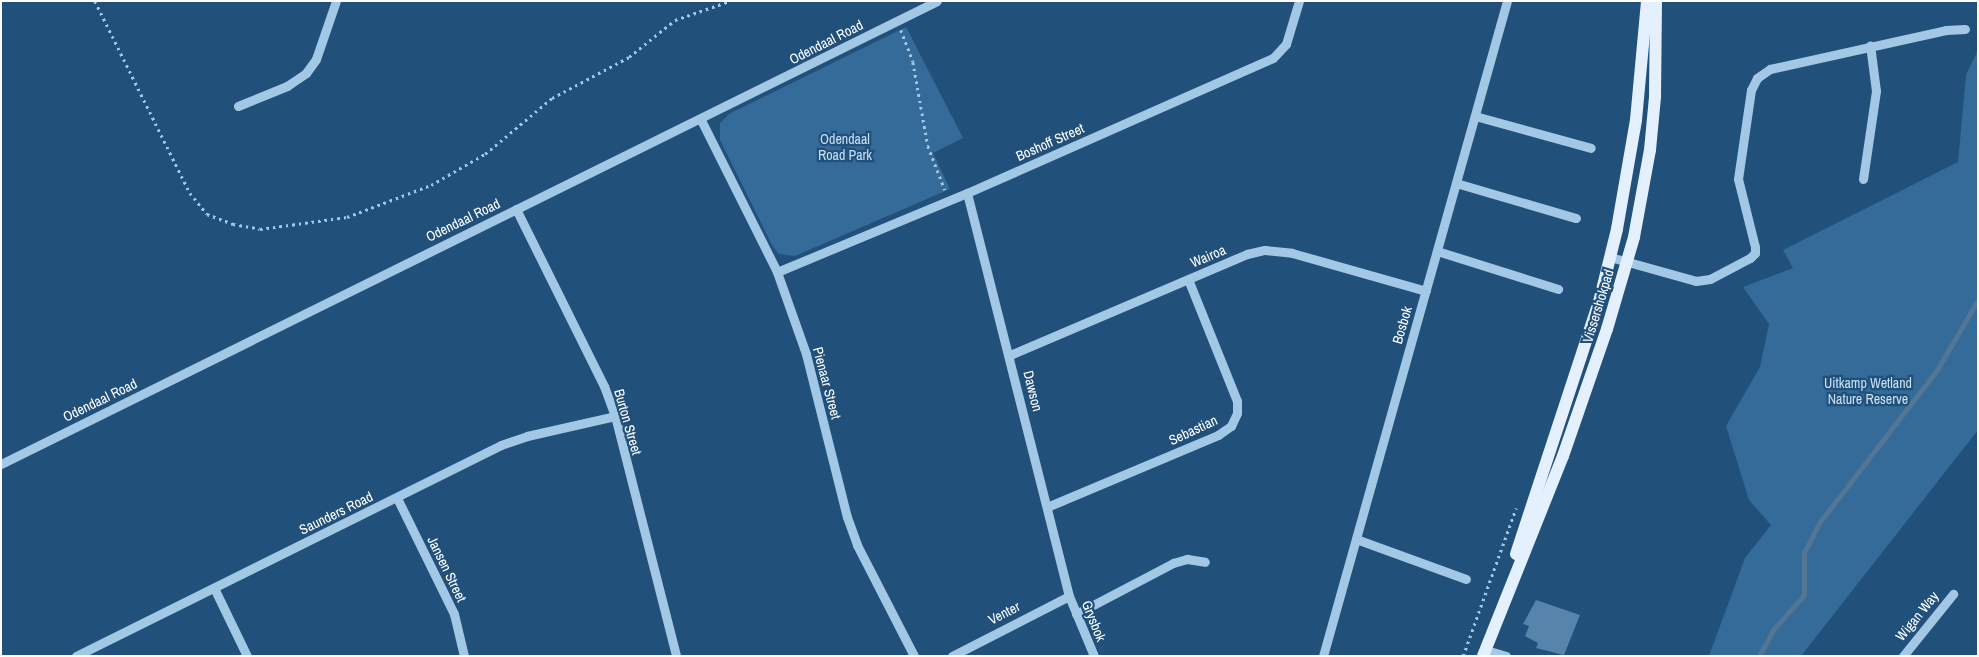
<!DOCTYPE html>
<html>
<head>
<meta charset="utf-8">
<style>
	body { margin:0 }
	#map { position:relative; width:1979px; height:657px; overflow:hidden; background:#21517b; font-family:"Archivo Narrow",sans-serif }
	div>[style] { position:absolute }
	.green>* { inset:0; background:#346b99 }
	.stream>* { height:4.5px; margin:-2.25px; padding:0 2.25px; transform-origin:2.25px; border-radius:2.25px; background:#527694 }
	.building>* { inset:0; background:#5684ab }
	.path>* { height:2.5px; margin-top:-1.25px; transform-origin:0; background:repeating-linear-gradient(90deg,#a3c8e5 0 2.5px,transparent 0 6.5px) }
	.minor>* { height:9px; margin:-4.5px; padding:0 4.5px; transform-origin:4.5px; border-radius:4.5px; background:#a3c8e5 }
	.major>* { height:12px; margin:-6px; padding:0 6px; transform-origin:6px; border-radius:6px; background:#e4f0fd }
	span { translate:-50% -50%; white-space:nowrap; text-align:center; line-height:1.15; -webkit-text-stroke:4.5px #21517b; paint-order:stroke }
	.street-label { font-size:14px; color:#fff }
	.park-label { font-size:14px; color:#c7e0f4 }
	.frame { position:absolute; inset:0; border:2px solid #fff; pointer-events:none }
</style>
</head>
<body>
<div id="map">
	<div class="green">
		<div style="clip-path:polygon(906px 27px,963px 138px,933px 153px,950px 189px,795px 256px,779px 254px,772px 245px,720px 140px,720px 123px,729px 114px)"></div>
		<div style="clip-path:polygon(1978px 50px,1978px 430px,1801px 656px,1709px 656px,1745px 558px,1771px 525px,1749px 500px,1726px 426px,1760px 367px,1769px 324px,1743px 287px,1793px 268px,1783px 250px,1958px 162px,1966px 75px)"></div>
	</div>
	<div class="stream">
		<div style="left:1759px;top:656px;width:31px;rotate:-61deg"></div>
		<div style="left:1774px;top:629px;width:45px;rotate:-48.6deg"></div>
		<div style="left:1804px;top:595px;width:42px;rotate:-90deg"></div>
		<div style="left:1804px;top:553px;width:35px;rotate:-63deg"></div>
		<div style="left:1820px;top:522px;width:192px;rotate:-52.4deg"></div>
		<div style="left:1937px;top:370px;width:81px;rotate:-59.6deg"></div>
	</div>
	<div class="building">
		<div style="clip-path:polygon(1536px 600px,1580px 615px,1564px 655px,1536px 648px,1538px 643px,1525px 636px,1529px 626px,1523px 624px)"></div>
	</div>
	<div class="path">
		<div style="left:95px;top:1px;width:214px;rotate:63.7deg"></div>
		<div style="left:190px;top:193px;width:27px;rotate:51deg"></div>
		<div style="left:207px;top:214px;width:28px;rotate:21deg"></div>
		<div style="left:233px;top:224px;width:27px;rotate:10deg"></div>
		<div style="left:260px;top:229px;width:88px;rotate:-7.9deg"></div>
		<div style="left:347px;top:217px;width:90px;rotate:-20.9deg"></div>
		<div style="left:431px;top:185px;width:62px;rotate:-29.9deg"></div>
		<div style="left:485px;top:154px;width:87px;rotate:-39.9deg"></div>
		<div style="left:552px;top:98px;width:87px;rotate:-28deg"></div>
		<div style="left:629px;top:57px;width:59px;rotate:-38.8deg"></div>
		<div style="left:675px;top:20px;width:58px;rotate:-19.1deg"></div>
		<div style="left:901px;top:30px;width:34px;rotate:69deg"></div>
		<div style="left:913px;top:62px;width:85px;rotate:79.9deg"></div>
		<div style="left:928px;top:146px;width:47px;rotate:68.9deg"></div>
		<div style="left:1463px;top:656px;width:157px;rotate:-70.3deg"></div>
	</div>
	<div class="minor">
		<div style="left:238px;top:106px;width:53px;rotate:-22.2deg"></div>
		<div style="left:287px;top:86px;width:23px;rotate:-34deg"></div>
		<div style="left:306px;top:73px;width:17px;rotate:-54deg"></div>
		<div style="left:316px;top:59px;width:61px;rotate:-71deg"></div>
		<div style="left:1475px;top:116px;width:120px;rotate:15.4deg"></div>
		<div style="left:701px;top:120px;width:170px;rotate:63.4deg"></div>
		<div style="left:777px;top:272px;width:87px;rotate:70.5deg"></div>
		<div style="left:806px;top:354px;width:168px;rotate:75.9deg"></div>
		<div style="left:847px;top:517px;width:30px;rotate:70deg"></div>
		<div style="left:857px;top:545px;width:125px;rotate:62.8deg"></div>
		<div style="left:1863px;top:179px;width:89px;rotate:-81.6deg"></div>
		<div style="left:1876px;top:91px;width:46px;rotate:-97.4deg"></div>
		<div style="left:1456px;top:183px;width:125px;rotate:16.3deg"></div>
		<div style="left:967px;top:193px;width:416px;rotate:75.8deg"></div>
		<div style="left:1069px;top:596px;width:65px;rotate:67.4deg"></div>
		<div style="left:516px;top:209px;width:198px;rotate:63.6deg"></div>
		<div style="left:604px;top:386px;width:32px;rotate:70deg"></div>
		<div style="left:615px;top:416px;width:248px;rotate:75.7deg"></div>
		<div style="left:1437px;top:251px;width:127px;rotate:17.4deg"></div>
		<div style="left:1610px;top:257px;width:89px;rotate:15.6deg"></div>
		<div style="left:1696px;top:281px;width:14px;rotate:-8deg"></div>
		<div style="left:1710px;top:279px;width:45px;rotate:-27.7deg"></div>
		<div style="left:1750px;top:258px;width:7px;rotate:-45deg"></div>
		<div style="left:1755px;top:253px;width:6px;rotate:-90deg"></div>
		<div style="left:1755px;top:247px;width:70px;rotate:-104deg"></div>
		<div style="left:1738px;top:179px;width:90px;rotate:-81.7deg"></div>
		<div style="left:1751px;top:90px;width:13px;rotate:-63deg"></div>
		<div style="left:1757px;top:78px;width:16px;rotate:-35deg"></div>
		<div style="left:1770px;top:69px;width:180px;rotate:-12.5deg"></div>
		<div style="left:1946px;top:30px;width:19px;rotate:-3deg"></div>
		<div style="left:777px;top:272px;width:206px;rotate:-22.6deg"></div>
		<div style="left:967px;top:193px;width:334px;rotate:-23.8deg"></div>
		<div style="left:1273px;top:58px;width:19px;rotate:-47deg"></div>
		<div style="left:1286px;top:44px;width:45px;rotate:-73.2deg"></div>
		<div style="left:1010px;top:355px;width:258px;rotate:-23.1deg"></div>
		<div style="left:1247px;top:254px;width:18px;rotate:-13deg"></div>
		<div style="left:1265px;top:250px;width:27px;rotate:6deg"></div>
		<div style="left:1292px;top:253px;width:139px;rotate:15.8deg"></div>
		<div style="left:1px;top:464px;width:1044px;rotate:-26.32deg"></div>
		<div style="left:397px;top:498px;width:129px;rotate:63.8deg"></div>
		<div style="left:454px;top:614px;width:43px;rotate:76.6deg"></div>
		<div style="left:1047px;top:507px;width:186px;rotate:-22.8deg"></div>
		<div style="left:1218px;top:435px;width:16px;rotate:-35deg"></div>
		<div style="left:1231px;top:426px;width:14px;rotate:-65deg"></div>
		<div style="left:1237px;top:413px;width:12px;rotate:-90deg"></div>
		<div style="left:1237px;top:401px;width:131px;rotate:-111.9deg"></div>
		<div style="left:1356px;top:539px;width:117px;rotate:20deg"></div>
		<div style="left:214px;top:588px;width:76px;rotate:64.1deg"></div>
		<div style="left:1076px;top:614px;width:110px;rotate:-27.7deg"></div>
		<div style="left:1173px;top:563px;width:15px;rotate:-16deg"></div>
		<div style="left:1187px;top:559px;width:18px;rotate:9deg"></div>
		<div style="left:1486px;top:650px;width:21px;rotate:17deg"></div>
		<div style="left:76px;top:656px;width:474px;rotate:-26.4deg"></div>
		<div style="left:501px;top:445px;width:28px;rotate:-19deg"></div>
		<div style="left:527px;top:436px;width:90px;rotate:-12.8deg"></div>
		<div style="left:952px;top:656px;width:131px;rotate:-27.1deg"></div>
		<div style="left:1323px;top:656px;width:680px;rotate:-74.31deg"></div>
		<div style="left:1903px;top:656px;width:80px;rotate:-51.1deg"></div>
	</div>
	<div class="major">
		<div style="left:1516px;top:554px;width:265px;rotate:-71.8deg"></div>
		<div style="left:1599px;top:302px;width:75px;rotate:-76.1deg"></div>
		<div style="left:1617px;top:229px;width:111px;rotate:-80.1deg"></div>
		<div style="left:1636px;top:120px;width:120px;rotate:-84.7deg"></div>
		<div style="left:1483px;top:656px;width:215px;rotate:-68.2deg"></div>
		<div style="left:1563px;top:456px;width:134px;rotate:-70.9deg"></div>
		<div style="left:1607px;top:329px;width:96px;rotate:-73.6deg"></div>
		<div style="left:1634px;top:237px;width:88px;rotate:-79.6deg"></div>
		<div style="left:1650px;top:150px;width:53px;rotate:-84.6deg"></div>
		<div style="left:1655px;top:97px;width:96px;rotate:-89.4deg"></div>
	</div>
	<div class="street-label">
		<span style="left:826px;top:42px;rotate:-27deg">Odendaal Road</span>
		<span style="left:1050px;top:142px;rotate:-24deg">Boshoff Street</span>
		<span style="left:463px;top:220px;rotate:-26deg">Odendaal Road</span>
		<span style="left:1208px;top:256px;rotate:-23deg">Wairoa</span>
		<span style="left:1598px;top:306px;rotate:-73deg">Vissershokpad</span>
		<span style="left:1402px;top:325px;rotate:-74deg">Bosbok</span>
		<span style="left:827px;top:383px;rotate:75deg">Pienaar Street</span>
		<span style="left:1033px;top:391px;rotate:76deg">Dawson</span>
		<span style="left:100px;top:400px;rotate:-26deg">Odendaal Road</span>
		<span style="left:628px;top:422px;rotate:74deg">Burton Street</span>
		<span style="left:1193px;top:430px;rotate:-25deg">Sebastian</span>
		<span style="left:336px;top:513px;rotate:-26deg">Saunders Road</span>
		<span style="left:447px;top:569px;rotate:64deg">Jansen Street</span>
		<span style="left:1004px;top:613px;rotate:-27deg">Venter</span>
		<span style="left:1917px;top:616px;rotate:-51deg">Wigan Way</span>
		<span style="left:1094px;top:621px;rotate:68deg">Grysbok</span>
	</div>
	<div class="park-label">
		<span style="left:845px;top:147px">Odendaal<br>Road Park</span>
		<span style="left:1868px;top:391px">Uitkamp Wetland<br>Nature Reserve</span>
	</div>
	<div class="frame"></div>
</div>
</body>
</html>
